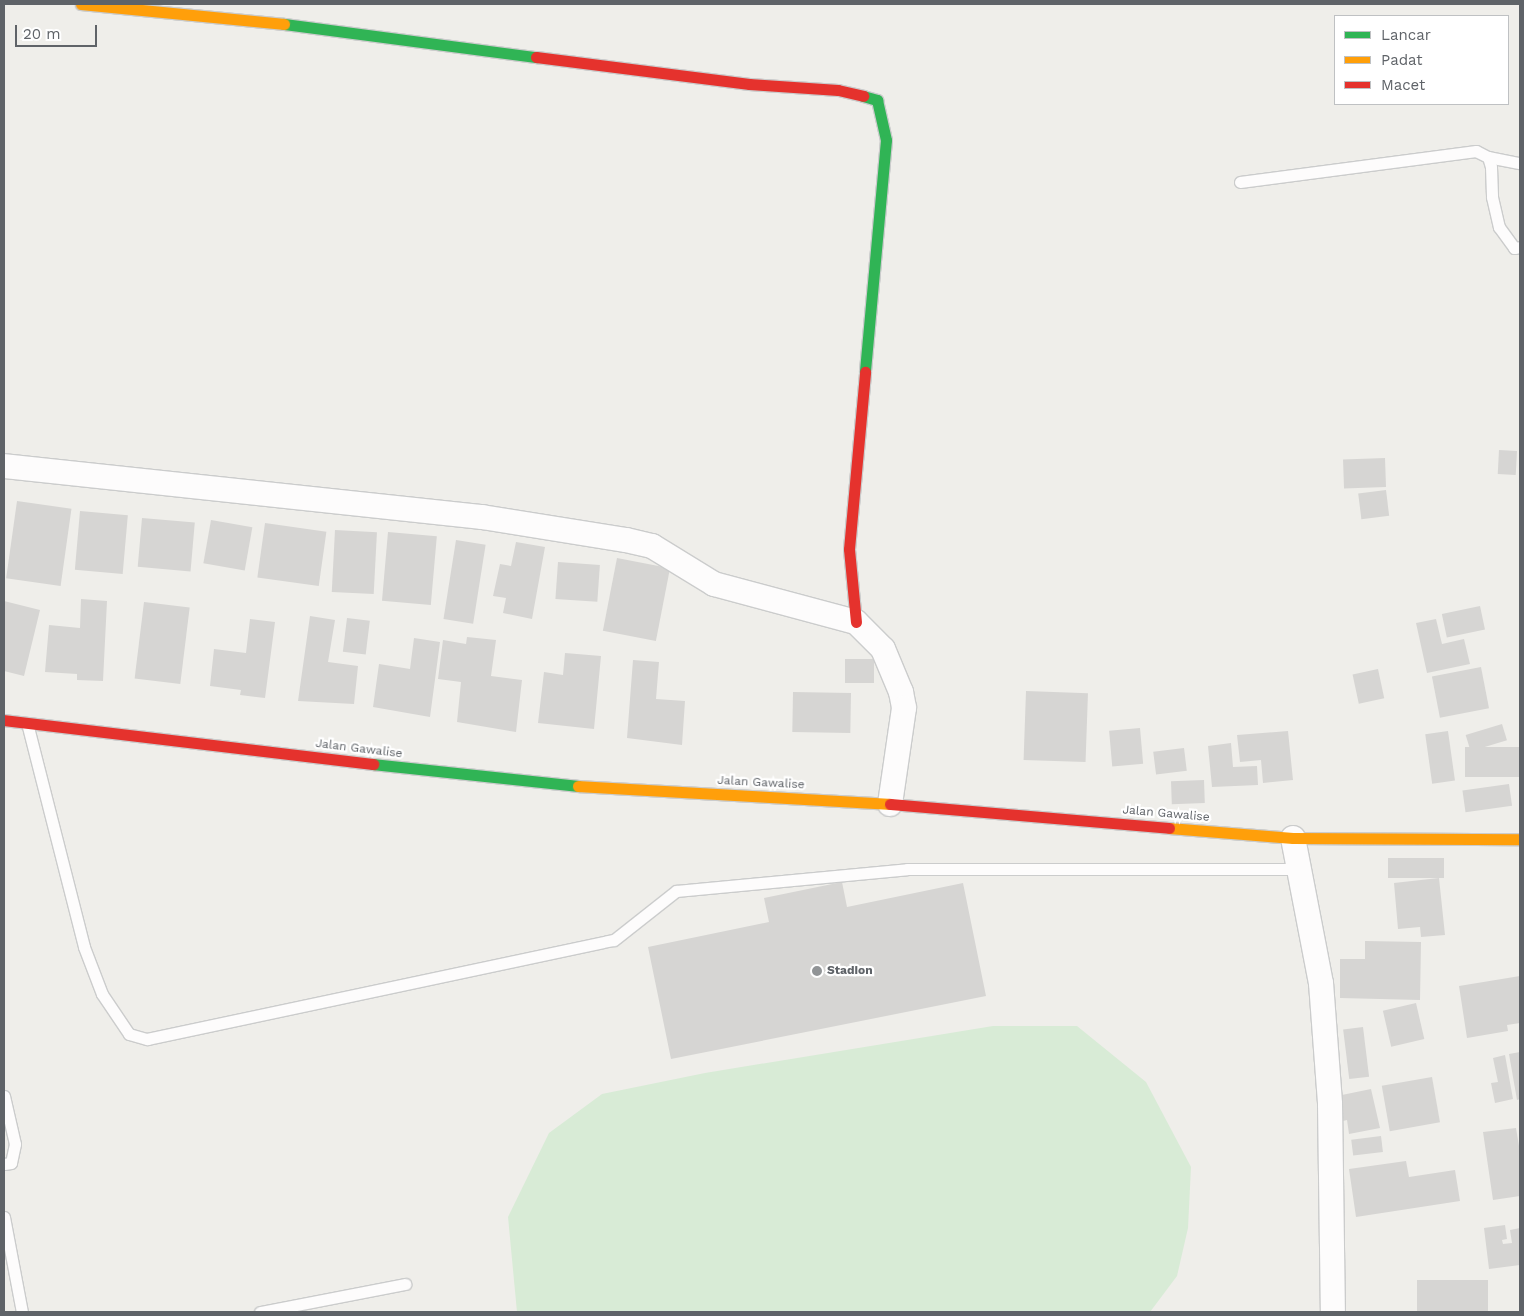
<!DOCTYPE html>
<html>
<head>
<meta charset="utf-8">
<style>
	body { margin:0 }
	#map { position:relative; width:1524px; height:1316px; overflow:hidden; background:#efeeea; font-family:"Work Sans",sans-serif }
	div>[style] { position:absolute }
	.green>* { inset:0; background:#d8ebd6 }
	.building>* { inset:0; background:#d6d5d3; transform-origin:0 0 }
	.roads { filter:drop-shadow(1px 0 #cbcccc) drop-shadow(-1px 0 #cbcccc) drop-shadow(0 1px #cbcccc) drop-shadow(0 -1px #cbcccc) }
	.lane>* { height:11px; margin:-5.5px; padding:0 5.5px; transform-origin:5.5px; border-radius:5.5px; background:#fdfcfc }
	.street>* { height:24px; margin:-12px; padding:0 12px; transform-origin:12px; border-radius:12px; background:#fdfcfc }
	.fast>* { height:11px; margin:-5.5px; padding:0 5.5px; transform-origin:5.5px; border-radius:5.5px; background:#30b455 }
	.slow>* { height:11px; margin:-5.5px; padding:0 5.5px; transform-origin:5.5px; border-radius:5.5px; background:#ff9f0a }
	.jam>* { height:11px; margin:-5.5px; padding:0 5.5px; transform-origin:5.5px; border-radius:5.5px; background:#e5322d }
	.dots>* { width:14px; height:14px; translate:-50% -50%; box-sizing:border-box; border:2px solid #fff; border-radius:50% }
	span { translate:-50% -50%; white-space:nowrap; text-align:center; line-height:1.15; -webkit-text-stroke:4.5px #fff; paint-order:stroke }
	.street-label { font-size:12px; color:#5f6368 }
	.poi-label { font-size:12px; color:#5f6368; font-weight:700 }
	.left { translate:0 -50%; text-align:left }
	.frame { position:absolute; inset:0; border:5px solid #5f6368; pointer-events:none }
	.legend { position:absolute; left:1334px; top:15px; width:175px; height:90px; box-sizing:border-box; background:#fff; border:1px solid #bfc1c3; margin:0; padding:6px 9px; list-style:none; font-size:15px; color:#5f6368 }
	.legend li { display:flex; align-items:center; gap:10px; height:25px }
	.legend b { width:25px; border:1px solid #bfc1c3 }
	.scale { position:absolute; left:15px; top:25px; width:82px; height:22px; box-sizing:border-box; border:2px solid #5f6368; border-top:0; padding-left:6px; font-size:15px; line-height:18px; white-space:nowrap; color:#5f6368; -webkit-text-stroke:4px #fff; paint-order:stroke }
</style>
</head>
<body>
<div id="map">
	<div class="green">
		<div style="clip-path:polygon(993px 1026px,1077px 1026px,1146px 1082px,1191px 1167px,1188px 1228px,1177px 1276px,1150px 1312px,517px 1312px,508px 1217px,549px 1133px,602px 1094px,705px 1073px)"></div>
	</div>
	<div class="building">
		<div style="left:1499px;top:450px;width:18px;height:24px;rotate:3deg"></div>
		<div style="left:1385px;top:458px;width:29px;height:42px;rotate:88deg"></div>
		<div style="left:1386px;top:490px;width:26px;height:28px;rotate:83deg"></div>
		<div style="left:17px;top:501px;width:55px;height:78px;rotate:8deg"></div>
		<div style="left:80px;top:511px;width:48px;height:59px;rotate:5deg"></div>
		<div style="left:142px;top:518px;width:53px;height:49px;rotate:5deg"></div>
		<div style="left:211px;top:520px;width:42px;height:44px;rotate:10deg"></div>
		<div style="left:265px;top:523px;width:62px;height:55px;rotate:8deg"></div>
		<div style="left:335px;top:530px;width:42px;height:62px;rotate:3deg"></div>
		<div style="left:388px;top:532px;width:49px;height:69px;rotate:5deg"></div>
		<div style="left:456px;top:540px;width:30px;height:80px;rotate:9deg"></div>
		<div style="clip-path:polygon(516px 542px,545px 547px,532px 619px,503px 613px,506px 598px,493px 596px,500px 564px,511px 566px)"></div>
		<div style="left:617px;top:558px;width:54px;height:74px;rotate:11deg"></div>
		<div style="left:558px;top:562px;width:42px;height:37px;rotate:4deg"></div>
		<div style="clip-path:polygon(81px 599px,107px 601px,103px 681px,77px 680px,77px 674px,45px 672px,49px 625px,80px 628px)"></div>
		<div style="clip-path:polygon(4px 601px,40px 610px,24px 676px,4px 671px)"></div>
		<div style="left:144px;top:602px;width:46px;height:77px;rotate:7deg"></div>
		<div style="left:1480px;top:606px;width:24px;height:39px;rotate:78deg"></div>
		<div style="clip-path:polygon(310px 616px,335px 620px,328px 662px,358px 666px,354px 704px,298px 701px)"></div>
		<div style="left:347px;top:618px;width:23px;height:34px;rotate:7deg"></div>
		<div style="clip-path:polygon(250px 619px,275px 622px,265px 698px,240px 695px,241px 690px,210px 686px,214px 649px,246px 653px)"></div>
		<div style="clip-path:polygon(1436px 619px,1442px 644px,1464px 639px,1470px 664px,1427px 673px,1416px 623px)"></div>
		<div style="clip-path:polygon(467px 637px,496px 640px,491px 676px,522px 680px,516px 732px,457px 722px,461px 682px,438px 679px,443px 640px,466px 644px)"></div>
		<div style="clip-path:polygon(414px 638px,440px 642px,430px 717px,373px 707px,379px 664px,410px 669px)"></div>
		<div style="clip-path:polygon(565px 653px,601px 656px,594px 729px,538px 723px,544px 672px,563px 675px)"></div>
		<div style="left:845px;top:659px;width:29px;height:24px"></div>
		<div style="clip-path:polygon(633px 660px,659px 662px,656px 699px,685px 701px,682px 745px,627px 738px)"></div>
		<div style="left:1481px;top:667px;width:42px;height:50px;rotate:79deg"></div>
		<div style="left:1378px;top:669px;width:30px;height:26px;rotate:78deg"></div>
		<div style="left:1026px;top:691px;width:62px;height:69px;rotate:2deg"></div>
		<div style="left:793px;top:692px;width:58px;height:40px;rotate:1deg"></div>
		<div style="left:1502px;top:724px;width:17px;height:38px;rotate:73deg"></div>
		<div style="left:1140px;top:728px;width:36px;height:31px;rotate:85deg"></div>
		<div style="clip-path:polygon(1288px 731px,1293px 780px,1263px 783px,1261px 760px,1240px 762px,1237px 735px)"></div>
		<div style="left:1448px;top:731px;width:50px;height:23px;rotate:82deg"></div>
		<div style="clip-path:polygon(1231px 743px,1233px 767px,1257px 766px,1258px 785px,1212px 787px,1208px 746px)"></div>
		<div style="left:1520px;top:747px;width:30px;height:55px;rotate:90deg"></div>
		<div style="left:1184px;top:748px;width:23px;height:31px;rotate:83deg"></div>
		<div style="left:1204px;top:780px;width:23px;height:33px;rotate:88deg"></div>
		<div style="left:1509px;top:784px;width:22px;height:47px;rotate:82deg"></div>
		<div style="left:1388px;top:858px;width:56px;height:20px"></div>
		<div style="clip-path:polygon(1439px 878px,1445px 935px,1421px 937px,1420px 927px,1398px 929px,1394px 883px)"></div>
		<div style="clip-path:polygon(842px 882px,847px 907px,963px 883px,986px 996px,671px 1059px,648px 947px,769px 922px,764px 898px)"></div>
		<div style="clip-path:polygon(1365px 941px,1421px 942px,1420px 1000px,1340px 998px,1340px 959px,1365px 959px)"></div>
		<div style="clip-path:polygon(1520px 976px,1520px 1023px,1507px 1025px,1508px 1031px,1467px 1038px,1459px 986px)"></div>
		<div style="left:1416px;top:1003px;width:37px;height:34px;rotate:77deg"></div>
		<div style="left:1363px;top:1027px;width:50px;height:20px;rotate:83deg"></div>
		<div style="clip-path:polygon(1520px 1052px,1520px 1099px,1517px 1100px,1509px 1054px)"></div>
		<div style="clip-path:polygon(1505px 1055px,1513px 1099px,1495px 1103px,1491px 1083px,1498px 1082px,1493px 1058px)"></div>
		<div style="left:1432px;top:1077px;width:46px;height:51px;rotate:80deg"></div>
		<div style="clip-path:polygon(1371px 1089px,1380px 1128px,1349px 1134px,1347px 1120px,1343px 1121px,1337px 1096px)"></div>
		<div style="clip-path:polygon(1516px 1128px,1520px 1152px,1520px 1196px,1493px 1200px,1483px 1132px)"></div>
		<div style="left:1381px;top:1136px;width:16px;height:30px;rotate:83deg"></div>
		<div style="clip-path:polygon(1406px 1161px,1409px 1177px,1455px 1170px,1460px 1201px,1356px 1217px,1349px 1169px)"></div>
		<div style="clip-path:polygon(1505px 1225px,1507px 1239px,1502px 1240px,1503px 1244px,1512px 1243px,1510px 1230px,1520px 1228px,1520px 1265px,1489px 1269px,1484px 1228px)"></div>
		<div style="left:1488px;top:1280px;width:32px;height:71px;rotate:90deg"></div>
	</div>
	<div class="roads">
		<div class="lane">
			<div style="left:1488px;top:157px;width:33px;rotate:11deg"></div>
			<div style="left:1240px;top:182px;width:238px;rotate:-7.5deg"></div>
			<div style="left:1476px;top:151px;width:13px;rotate:27deg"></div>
			<div style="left:1488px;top:157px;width:10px;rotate:73deg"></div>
			<div style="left:1491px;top:167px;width:30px;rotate:88deg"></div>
			<div style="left:1492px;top:197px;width:31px;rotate:77deg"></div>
			<div style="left:1499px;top:227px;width:26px;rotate:54deg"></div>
			<div style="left:1514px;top:248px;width:6px;rotate:-9deg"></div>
			<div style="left:27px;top:723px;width:231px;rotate:75.7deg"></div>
			<div style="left:84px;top:947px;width:50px;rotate:69deg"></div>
			<div style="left:102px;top:994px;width:48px;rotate:56deg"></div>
			<div style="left:129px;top:1034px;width:19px;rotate:16deg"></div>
			<div style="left:147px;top:1039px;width:477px;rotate:-12deg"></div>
			<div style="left:614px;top:940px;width:79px;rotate:-38.3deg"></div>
			<div style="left:676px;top:891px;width:232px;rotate:-5.4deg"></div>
			<div style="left:907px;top:869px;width:393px"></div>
			<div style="left:4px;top:1096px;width:49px;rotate:77.1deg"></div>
			<div style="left:15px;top:1144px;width:19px;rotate:102deg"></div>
			<div style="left:11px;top:1163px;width:7px;rotate:172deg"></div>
			<div style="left:4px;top:1217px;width:97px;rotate:79.3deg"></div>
			<div style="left:260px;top:1312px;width:148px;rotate:-10.9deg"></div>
		</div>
		<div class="street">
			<div style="left:4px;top:466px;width:481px;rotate:6.1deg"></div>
			<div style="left:482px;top:517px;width:146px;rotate:9.1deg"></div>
			<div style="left:626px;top:540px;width:27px;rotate:13deg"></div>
			<div style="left:652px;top:546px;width:73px;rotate:31.5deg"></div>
			<div style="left:714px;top:584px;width:147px;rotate:15deg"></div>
			<div style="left:856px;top:622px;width:38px;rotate:45deg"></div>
			<div style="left:883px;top:649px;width:47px;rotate:67.3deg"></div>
			<div style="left:901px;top:692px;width:16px;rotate:79deg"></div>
			<div style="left:904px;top:708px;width:97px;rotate:98.3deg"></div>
			<div style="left:1293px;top:838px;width:148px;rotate:79.1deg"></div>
			<div style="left:1321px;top:983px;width:121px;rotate:85.7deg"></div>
			<div style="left:1330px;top:1104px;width:208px;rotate:89.2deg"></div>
		</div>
		<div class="fast">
			<div style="left:284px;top:24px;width:254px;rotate:7.5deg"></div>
			<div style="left:863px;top:96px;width:15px;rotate:16deg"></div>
			<div style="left:877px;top:100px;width:41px;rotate:77.3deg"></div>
			<div style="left:886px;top:140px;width:233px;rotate:95.2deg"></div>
			<div style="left:373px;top:764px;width:206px;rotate:6.1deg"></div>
		</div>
		<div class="slow">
			<div style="left:81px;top:4px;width:204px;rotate:5.6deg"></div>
			<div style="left:578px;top:786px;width:313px;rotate:3.3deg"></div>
			<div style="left:1169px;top:828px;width:124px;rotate:4.6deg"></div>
			<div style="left:1293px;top:838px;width:227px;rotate:0.3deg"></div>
		</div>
		<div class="jam">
			<div style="left:536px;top:57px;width:215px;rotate:7.2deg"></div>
			<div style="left:749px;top:84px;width:89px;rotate:3.9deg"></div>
			<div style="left:838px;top:90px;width:26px;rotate:13deg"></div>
			<div style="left:856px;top:622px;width:73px;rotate:-95.5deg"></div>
			<div style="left:849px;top:549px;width:178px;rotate:-84.8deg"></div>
			<div style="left:4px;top:720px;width:372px;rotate:6.8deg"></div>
			<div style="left:890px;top:804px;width:280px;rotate:4.9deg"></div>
		</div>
	</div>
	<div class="dots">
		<div style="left:817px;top:971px;background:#919496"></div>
	</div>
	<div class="street-label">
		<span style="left:359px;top:749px;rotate:7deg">Jalan Gawalise</span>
		<span style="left:761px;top:783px;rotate:3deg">Jalan Gawalise</span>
		<span style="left:1166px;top:814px;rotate:5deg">Jalan Gawalise</span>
	</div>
	<div class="poi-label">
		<span class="left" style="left:827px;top:971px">Stadion</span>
	</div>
	<div class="frame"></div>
	<ul class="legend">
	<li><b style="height:6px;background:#30b455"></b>Lancar</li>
	<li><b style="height:6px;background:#ff9f0a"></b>Padat</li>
	<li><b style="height:6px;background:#e5322d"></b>Macet</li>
	</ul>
	<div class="scale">20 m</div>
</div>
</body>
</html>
